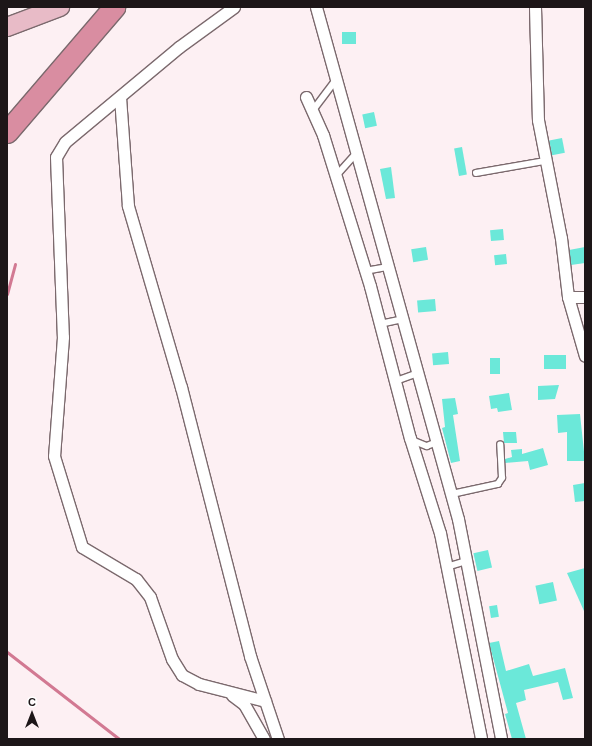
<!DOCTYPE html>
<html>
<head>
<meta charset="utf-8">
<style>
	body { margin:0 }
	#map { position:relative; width:592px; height:746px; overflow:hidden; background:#fdf0f3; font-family:Arial,sans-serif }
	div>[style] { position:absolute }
	.stream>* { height:3px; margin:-1.5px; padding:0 1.5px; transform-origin:1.5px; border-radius:1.5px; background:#d27992 }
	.building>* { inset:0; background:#6be8d9; transform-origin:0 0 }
	.roads { filter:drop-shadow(1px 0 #7b696d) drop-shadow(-1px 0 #7b696d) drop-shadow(0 1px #7b696d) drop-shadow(0 -1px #7b696d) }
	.service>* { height:5.5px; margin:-2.75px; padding:0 2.75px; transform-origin:2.75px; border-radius:2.75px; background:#fff }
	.minor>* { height:11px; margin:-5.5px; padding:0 5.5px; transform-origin:5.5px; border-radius:5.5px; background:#fff }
	.primary>* { height:18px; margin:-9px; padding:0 9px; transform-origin:9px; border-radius:9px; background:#e8bbc7 }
	.motorway>* { height:21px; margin:-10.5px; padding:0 10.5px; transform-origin:10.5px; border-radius:10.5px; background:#d98da1 }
	span { translate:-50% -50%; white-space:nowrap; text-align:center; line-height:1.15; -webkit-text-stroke:3px #fff; paint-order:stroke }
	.frame { position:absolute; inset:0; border:8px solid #1d1618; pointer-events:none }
	.north { position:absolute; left:12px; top:694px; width:40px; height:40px; -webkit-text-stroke:3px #fff; paint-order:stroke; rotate:0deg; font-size:11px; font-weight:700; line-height:16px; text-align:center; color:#1d1618 }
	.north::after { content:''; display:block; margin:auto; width:14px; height:18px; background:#1d1618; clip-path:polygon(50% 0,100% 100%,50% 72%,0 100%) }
</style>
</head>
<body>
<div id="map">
	<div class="stream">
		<div style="left:7px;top:294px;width:31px;rotate:-75deg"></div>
		<div style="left:7px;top:652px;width:142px;rotate:37.8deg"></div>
	</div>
	<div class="building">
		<div style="left:342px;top:32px;width:14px;height:12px"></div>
		<div style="left:374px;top:112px;width:14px;height:12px;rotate:78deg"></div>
		<div style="left:562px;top:138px;width:15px;height:13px;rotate:79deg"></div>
		<div style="left:462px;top:147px;width:28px;height:8px;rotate:80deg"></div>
		<div style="clip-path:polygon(391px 167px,395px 198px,386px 199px,380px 169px)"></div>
		<div style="left:503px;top:229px;width:11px;height:13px;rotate:85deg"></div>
		<div style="left:426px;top:247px;width:13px;height:15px;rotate:81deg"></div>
		<div style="clip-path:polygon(585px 247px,585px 263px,571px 265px,569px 250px)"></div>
		<div style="left:506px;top:254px;width:10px;height:12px;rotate:84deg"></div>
		<div style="left:435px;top:299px;width:12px;height:18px;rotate:85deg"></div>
		<div style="left:448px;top:352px;width:12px;height:16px;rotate:85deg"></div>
		<div style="left:566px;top:355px;width:14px;height:22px;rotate:90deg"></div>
		<div style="left:490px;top:358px;width:10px;height:16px"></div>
		<div style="clip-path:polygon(559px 385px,555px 399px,538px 400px,538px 386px)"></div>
		<div style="clip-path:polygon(509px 393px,512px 410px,498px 412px,497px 408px,491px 409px,489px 396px)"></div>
		<div style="clip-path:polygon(455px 398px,458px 414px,453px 415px,460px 461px,451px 463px,442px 428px,445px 427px,442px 399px)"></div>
		<div style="clip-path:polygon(580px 414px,585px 461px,567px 461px,567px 432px,558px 433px,557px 415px)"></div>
		<div style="clip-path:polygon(503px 432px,516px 432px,517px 443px,504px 443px)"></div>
		<div style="clip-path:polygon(543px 448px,548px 465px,530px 470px,528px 461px,505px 463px,505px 459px,512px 457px,511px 450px,522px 449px,522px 454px)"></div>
		<div style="clip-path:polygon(585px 483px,585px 501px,575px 502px,573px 485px)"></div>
		<div style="left:488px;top:550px;width:18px;height:15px;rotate:77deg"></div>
		<div style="clip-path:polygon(585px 568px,585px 611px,584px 611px,567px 573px)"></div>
		<div style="left:553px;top:582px;width:19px;height:18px;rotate:78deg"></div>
		<div style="left:497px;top:605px;width:12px;height:8px;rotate:81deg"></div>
		<div style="clip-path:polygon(499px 641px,506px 671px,529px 664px,533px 676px,565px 668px,573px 698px,563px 700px,558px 682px,524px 690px,526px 700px,516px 703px,526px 739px,512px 739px,505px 714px,508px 713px,489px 643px)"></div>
	</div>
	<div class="roads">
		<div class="service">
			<div style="left:314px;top:109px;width:35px;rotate:-53deg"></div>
			<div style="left:476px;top:173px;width:70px;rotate:-9.9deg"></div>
			<div style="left:335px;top:177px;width:31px;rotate:-48deg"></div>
			<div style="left:365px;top:271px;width:23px;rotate:-10deg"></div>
			<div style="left:380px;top:324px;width:24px;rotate:-12deg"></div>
			<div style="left:396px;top:381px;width:23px;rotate:-20deg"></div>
			<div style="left:412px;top:440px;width:16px;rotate:22deg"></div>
			<div style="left:427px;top:446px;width:11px;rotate:-22deg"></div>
			<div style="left:452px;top:494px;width:47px;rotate:-12.3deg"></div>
			<div style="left:498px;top:484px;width:7px;rotate:-56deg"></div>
			<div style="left:502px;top:478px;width:33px;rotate:-93deg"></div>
			<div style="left:447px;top:567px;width:21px;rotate:-17deg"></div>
		</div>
		<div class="minor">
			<div style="left:234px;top:7px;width:68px;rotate:144deg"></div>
			<div style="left:179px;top:47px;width:148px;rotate:140.2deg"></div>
			<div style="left:65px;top:142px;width:17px;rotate:121deg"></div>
			<div style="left:56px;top:157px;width:180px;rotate:87.8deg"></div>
			<div style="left:63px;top:337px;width:119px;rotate:94.3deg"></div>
			<div style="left:54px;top:456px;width:95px;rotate:72.9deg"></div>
			<div style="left:82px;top:547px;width:63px;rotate:30.7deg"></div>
			<div style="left:136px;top:579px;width:23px;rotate:52deg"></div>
			<div style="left:150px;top:597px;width:66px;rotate:70.5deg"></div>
			<div style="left:172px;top:659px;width:19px;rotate:58deg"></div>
			<div style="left:182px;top:675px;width:19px;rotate:28deg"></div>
			<div style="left:199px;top:684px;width:68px;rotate:14.4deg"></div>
			<div style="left:316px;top:7px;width:531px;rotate:74.5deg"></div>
			<div style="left:458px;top:519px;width:224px;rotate:78.9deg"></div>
			<div style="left:535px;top:7px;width:113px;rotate:88.5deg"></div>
			<div style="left:538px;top:120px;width:120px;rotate:79deg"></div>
			<div style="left:561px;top:238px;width:59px;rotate:83.2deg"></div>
			<div style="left:568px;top:297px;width:61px;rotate:73.9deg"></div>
			<div style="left:120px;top:97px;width:109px;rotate:85.8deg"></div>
			<div style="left:128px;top:206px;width:189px;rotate:73.7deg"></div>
			<div style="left:181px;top:387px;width:278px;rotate:75.6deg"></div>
			<div style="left:250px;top:656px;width:88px;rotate:71.4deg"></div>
			<div style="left:306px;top:97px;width:42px;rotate:65.9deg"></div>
			<div style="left:323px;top:135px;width:158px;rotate:72.7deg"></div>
			<div style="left:370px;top:286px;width:157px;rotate:75.3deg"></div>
			<div style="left:410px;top:438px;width:100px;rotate:72.5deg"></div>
			<div style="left:440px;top:533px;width:210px;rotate:78.7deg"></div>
			<div style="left:568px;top:297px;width:17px"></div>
			<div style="left:232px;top:695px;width:15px;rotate:37deg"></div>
			<div style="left:244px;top:704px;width:40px;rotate:60.3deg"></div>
		</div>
		<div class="primary">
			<div style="left:7px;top:27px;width:57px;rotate:-20.7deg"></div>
		</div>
		<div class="motorway">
			<div style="left:7px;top:132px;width:165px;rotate:-49.4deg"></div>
		</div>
	</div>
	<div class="frame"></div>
	<div class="north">С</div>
</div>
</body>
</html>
